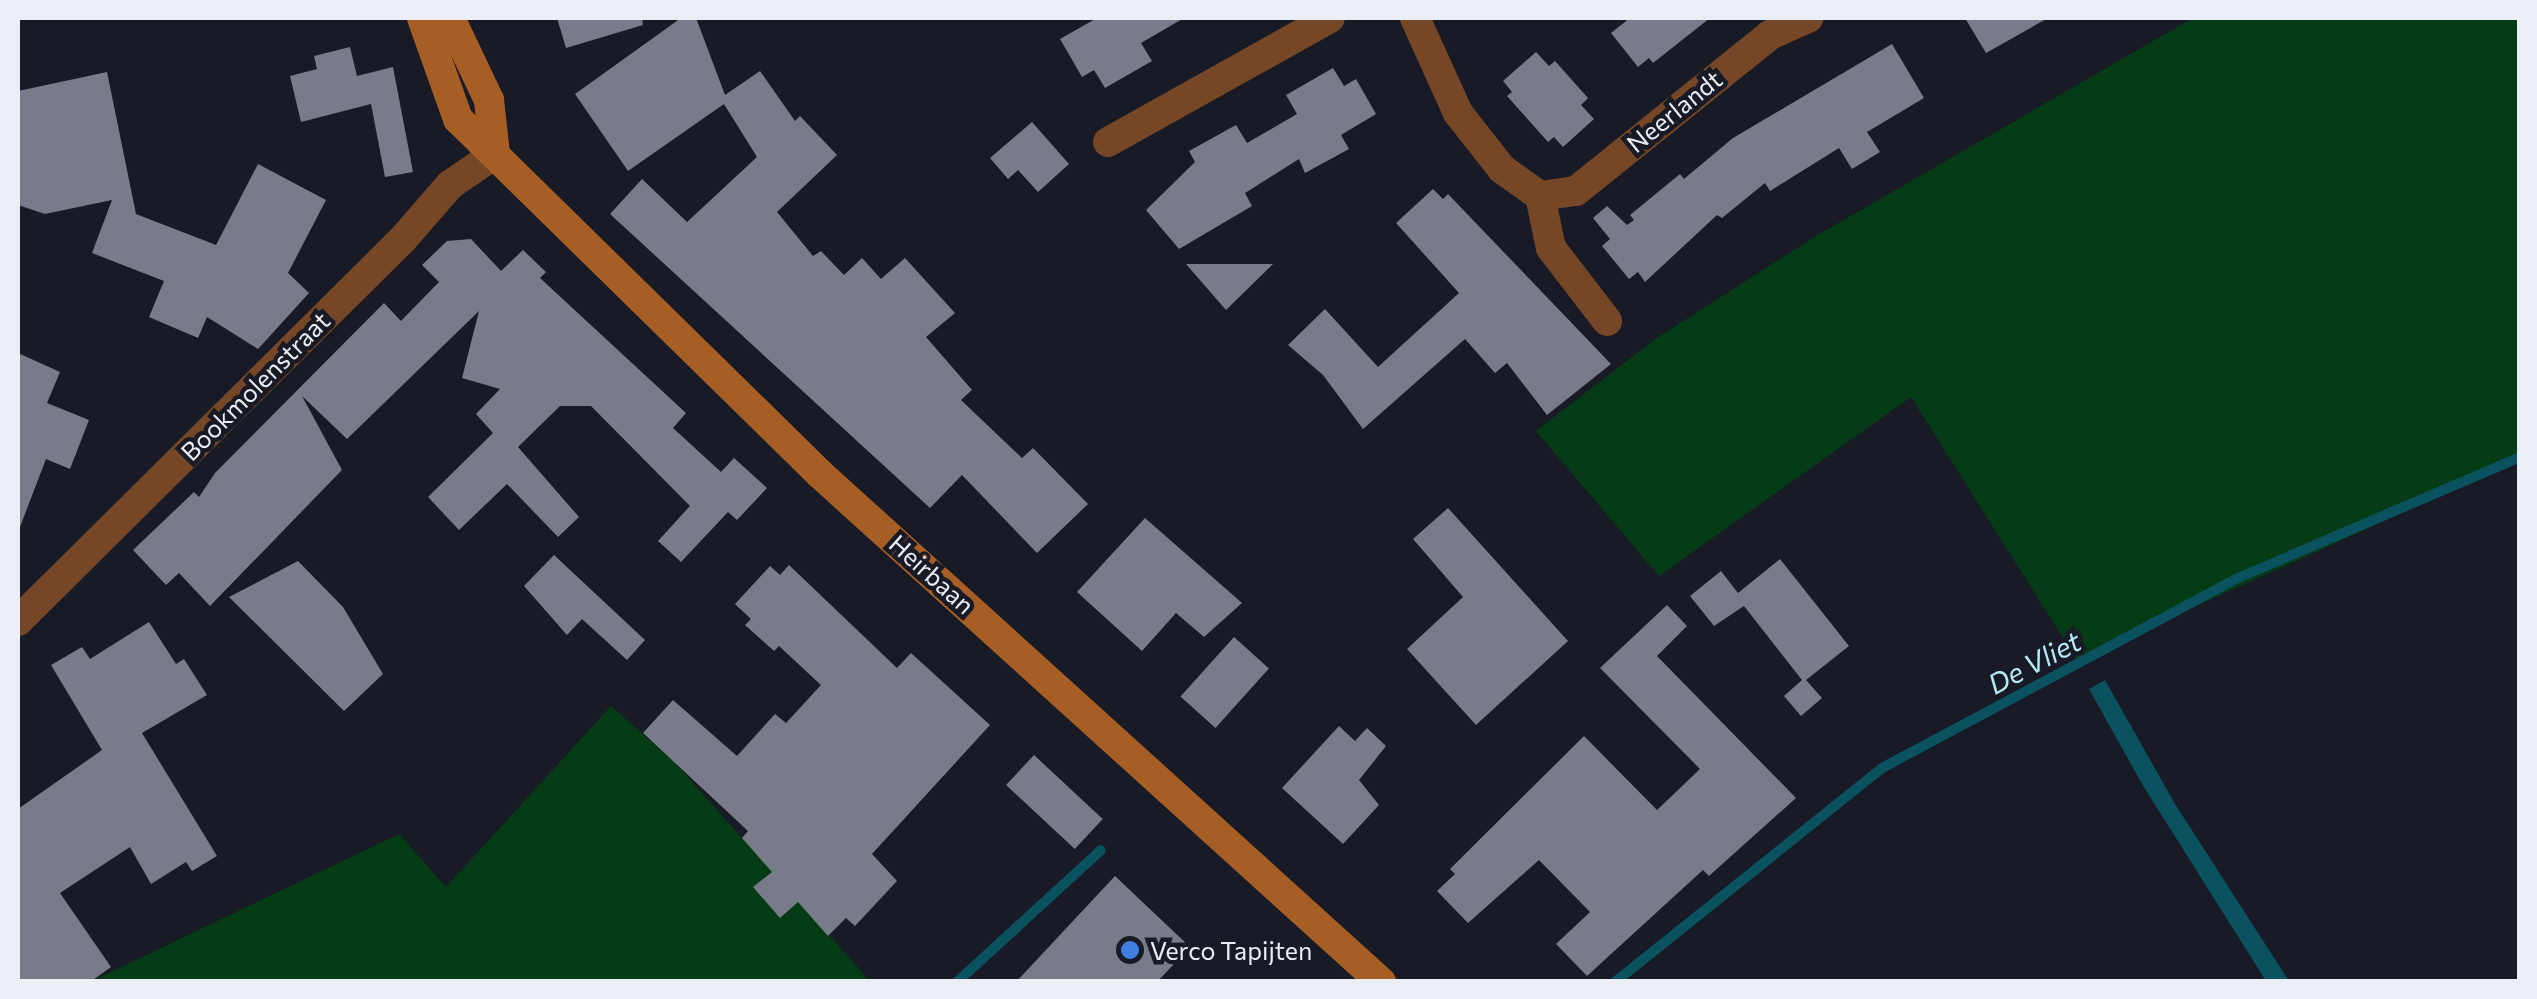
<!DOCTYPE html>
<html>
<head>
<meta charset="utf-8">
<style>
	body { margin:0 }
	#map { position:relative; width:2537px; height:999px; overflow:hidden; background:#181b25; font-family:Commissioner,sans-serif }
	div>[style] { position:absolute }
	.green>* { inset:0; background:#053b15 }
	.water>* { inset:0; background:#0b5261 }
	.stream>* { height:10px; margin:-5px; padding:0 5px; transform-origin:5px; border-radius:5px; background:#0b5261 }
	.building>* { inset:0; background:#787b89; transform-origin:0 0 }
	.minor>* { height:30px; margin:-15px; padding:0 15px; transform-origin:15px; border-radius:15px; background:#754726 }
	.tertiary>* { height:30px; margin:-15px; padding:0 15px; transform-origin:15px; border-radius:15px; background:#754726 }
	.secondary>* { height:30px; margin:-15px; padding:0 15px; transform-origin:15px; border-radius:15px; background:#a75e24 }
	.dots>* { width:28px; height:28px; translate:-50% -50%; box-sizing:border-box; border:5px solid #181b25; border-radius:50% }
	span { translate:-50% -50%; white-space:nowrap; text-align:center; line-height:1.15; -webkit-text-stroke:9px #181b25; paint-order:stroke }
	.street-label { font-size:25px; color:#eceef6 }
	.poi-label { font-size:25px; color:#eceef6 }
	.left { translate:0 -50%; text-align:left }
	.water-label { font-size:28px; color:#b4e9f8; font-style:italic }
	.frame { position:absolute; inset:0; border:20px solid #eceef6; pointer-events:none }
</style>
</head>
<body>
<div id="map">
	<div class="green">
		<div style="clip-path:polygon(2193px 18px,2519px 18px,2519px 460px,2077px 660px,1911px 397px,1659px 576px,1536px 431px,1654px 340px,1816px 236px)"></div>
		<div style="clip-path:polygon(611px 706px,674px 762px,870px 981px,90px 982px,399px 834px,446px 887px)"></div>
	</div>
	<div class="water">
		<div style="clip-path:polygon(2105px 680px,2175px 804px,2289px 981px,2266px 981px,2142px 784px,2089px 689px)"></div>
	</div>
	<div class="stream">
		<div style="left:957px;top:982px;width:195px;rotate:-42.5deg"></div>
		<div style="left:1615px;top:982px;width:342px;rotate:-38.7deg"></div>
		<div style="left:1882px;top:768px;width:404px;rotate:-28.1deg"></div>
		<div style="left:2238px;top:578px;width:307px;rotate:-23.2deg"></div>
	</div>
	<div class="building">
		<div style="clip-path:polygon(557px 18px,642px 18px,643px 25px,566px 48px)"></div>
		<div style="clip-path:polygon(681px 18px,696px 18px,725px 95px,760px 71px,795px 121px,800px 116px,837px 155px,777px 212px,813px 256px,821px 251px,844px 275px,862px 258px,881px 279px,905px 258px,955px 313px,926px 337px,972px 390px,961px 400px,1022px 458px,1033px 448px,1088px 504px,1037px 553px,962px 475px,930px 508px,610px 214px,642px 179px,687px 222px,757px 157px,724px 104px,628px 171px,575px 94px)"></div>
		<div style="clip-path:polygon(1097px 18px,1184px 18px,1141px 43px,1152px 61px,1105px 88px,1094px 70px,1082px 77px,1060px 39px)"></div>
		<div style="clip-path:polygon(1630px 18px,1710px 18px,1653px 63px,1649px 58px,1638px 67px,1611px 33px)"></div>
		<div style="clip-path:polygon(1965px 18px,2048px 18px,1986px 53px)"></div>
		<div style="clip-path:polygon(1892px 44px,1924px 98px,1867px 132px,1880px 152px,1852px 169px,1839px 148px,1770px 191px,1765px 183px,1722px 218px,1717px 215px,1645px 282px,1638px 272px,1629px 279px,1602px 246px,1610px 239px,1593px 218px,1607px 206px,1627px 225px,1634px 220px,1630px 215px,1680px 174px,1684px 179px,1733px 138px)"></div>
		<div style="clip-path:polygon(350px 47px,357px 76px,393px 67px,413px 172px,385px 177px,371px 104px,301px 122px,290px 76px,317px 69px,314px 56px)"></div>
		<div style="clip-path:polygon(1536px 52px,1549px 66px,1555px 61px,1588px 98px,1581px 105px,1594px 119px,1563px 147px,1554px 137px,1548px 142px,1507px 96px,1512px 92px,1503px 81px)"></div>
		<div style="clip-path:polygon(1333px 68px,1344px 86px,1356px 79px,1376px 114px,1341px 135px,1349px 149px,1305px 173px,1299px 159px,1245px 193px,1252px 206px,1179px 249px,1146px 210px,1195px 162px,1189px 151px,1236px 125px,1247px 143px,1297px 114px,1286px 95px)"></div>
		<div style="clip-path:polygon(107px 72px,136px 214px,216px 245px,258px 164px,326px 200px,288px 273px,309px 293px,258px 349px,207px 317px,198px 338px,149px 317px,164px 281px,92px 253px,112px 200px,45px 214px,18px 205px,18px 91px)"></div>
		<div style="clip-path:polygon(1032px 122px,1069px 164px,1038px 192px,1018px 170px,1008px 179px,990px 158px)"></div>
		<div style="clip-path:polygon(1433px 189px,1443px 199px,1448px 194px,1611px 364px,1547px 415px,1507px 363px,1495px 373px,1465px 339px,1363px 429px,1323px 375px,1288px 345px,1325px 309px,1378px 367px,1459px 293px,1396px 223px)"></div>
		<div style="clip-path:polygon(471px 239px,501px 271px,523px 250px,546px 272px,540px 278px,686px 413px,673px 428px,721px 472px,734px 458px,767px 488px,737px 520px,728px 512px,681px 562px,658px 541px,690px 506px,591px 406px,560px 406px,518px 447px,579px 517px,558px 537px,507px 484px,459px 530px,428px 497px,493px 433px,476px 414px,500px 389px,462px 378px,479px 311px,347px 439px,302px 396px,342px 470px,210px 606px,179px 573px,166px 585px,133px 550px,194px 492px,199px 497px,215px 473px,384px 303px,401px 321px,439px 282px,422px 265px,447px 241px)"></div>
		<div style="clip-path:polygon(1186px 264px,1273px 264px,1226px 310px)"></div>
		<div style="clip-path:polygon(18px 353px,60px 372px,47px 403px,89px 420px,70px 469px,46px 459px,20px 527px)"></div>
		<div style="clip-path:polygon(1448px 508px,1568px 641px,1476px 725px,1407px 649px,1463px 597px,1413px 539px)"></div>
		<div style="clip-path:polygon(1145px 518px,1242px 603px,1204px 637px,1176px 613px,1142px 651px,1077px 592px)"></div>
		<div style="clip-path:polygon(554px 555px,645px 640px,627px 660px,582px 619px,567px 635px,524px 586px)"></div>
		<div style="clip-path:polygon(1780px 559px,1849px 646px,1806px 680px,1822px 698px,1801px 716px,1784px 696px,1802px 680px,1744px 606px,1714px 626px,1690px 596px,1721px 571px,1738px 593px)"></div>
		<div style="clip-path:polygon(298px 561px,343px 607px,383px 674px,344px 711px,229px 597px)"></div>
		<div style="clip-path:polygon(789px 565px,897px 668px,911px 653px,990px 725px,872px 854px,897px 881px,855px 926px,846px 918px,828px 936px,798px 902px,780px 918px,753px 887px,772px 872px,742px 838px,748px 831px,643px 733px,673px 700px,737px 756px,775px 714px,786px 723px,821px 685px,779px 646px,774px 651px,745px 625px,751px 619px,735px 604px,770px 566px,780px 575px)"></div>
		<div style="clip-path:polygon(1667px 605px,1687px 626px,1657px 656px,1796px 798px,1709px 876px,1703px 870px,1587px 976px,1556px 944px,1590px 912px,1539px 860px,1468px 923px,1437px 891px,1455px 874px,1450px 869px,1584px 736px,1657px 810px,1700px 769px,1600px 668px)"></div>
		<div style="clip-path:polygon(149px 622px,176px 664px,184px 659px,207px 695px,142px 733px,217px 856px,192px 871px,186px 862px,151px 884px,130px 847px,60px 893px,111px 967px,90px 982px,18px 982px,18px 809px,102px 750px,51px 665px,82px 647px,90px 659px)"></div>
		<div style="left:1234px;top:637px;width:47px;height:80px;rotate:42deg"></div>
		<div style="clip-path:polygon(1339px 726px,1355px 741px,1367px 728px,1386px 746px,1359px 780px,1379px 805px,1343px 844px,1282px 788px)"></div>
		<div style="left:1034px;top:755px;width:94px;height:41px;rotate:43deg"></div>
		<div style="clip-path:polygon(1115px 876px,1190px 947px,1157px 982px,1016px 982px)"></div>
	</div>
	<div class="minor">
		<div style="left:1415px;top:18px;width:104px;rotate:65.6deg"></div>
		<div style="left:1458px;top:113px;width:71px;rotate:51.8deg"></div>
		<div style="left:1502px;top:169px;width:47px;rotate:35.4deg"></div>
		<div style="left:1540px;top:196px;width:36px;rotate:-8deg"></div>
		<div style="left:1576px;top:191px;width:249px;rotate:-38.8deg"></div>
		<div style="left:1770px;top:35px;width:42px;rotate:-24.1deg"></div>
		<div style="left:1108px;top:142px;width:254px;rotate:-29.2deg"></div>
		<div style="left:1540px;top:196px;width:53px;rotate:78.1deg"></div>
		<div style="left:1551px;top:248px;width:92px;rotate:52.5deg"></div>
	</div>
	<div class="tertiary">
		<div style="left:18px;top:621px;width:542px;rotate:-44.78deg"></div>
		<div style="left:403px;top:239px;width:72px;rotate:-49deg"></div>
		<div style="left:450px;top:185px;width:55px;rotate:-34.6deg"></div>
	</div>
	<div class="secondary">
		<div style="left:422px;top:18px;width:107px;rotate:70.4deg"></div>
		<div style="left:458px;top:119px;width:507px;rotate:44.44deg"></div>
		<div style="left:820px;top:474px;width:757px;rotate:42.16deg"></div>
		<div style="left:450px;top:18px;width:91px;rotate:64.6deg"></div>
		<div style="left:489px;top:100px;width:54px;rotate:83.7deg"></div>
	</div>
	<div class="dots">
		<div style="left:1130px;top:950px;background:#3f7fe0"></div>
	</div>
	<div class="street-label">
		<span style="left:1674px;top:111px;rotate:-39deg">Neerlandt</span>
		<span style="left:255px;top:386px;rotate:-45deg">Bookmolenstraat</span>
		<span style="left:932px;top:574px;rotate:42deg">Heirbaan</span>
	</div>
	<div class="poi-label">
		<span class="left" style="left:1150px;top:950px">Verco Tapijten</span>
	</div>
	<div class="water-label">
		<span style="left:2034px;top:662px;rotate:-28deg">De Vliet</span>
	</div>
	<div class="frame"></div>
</div>
</body>
</html>
